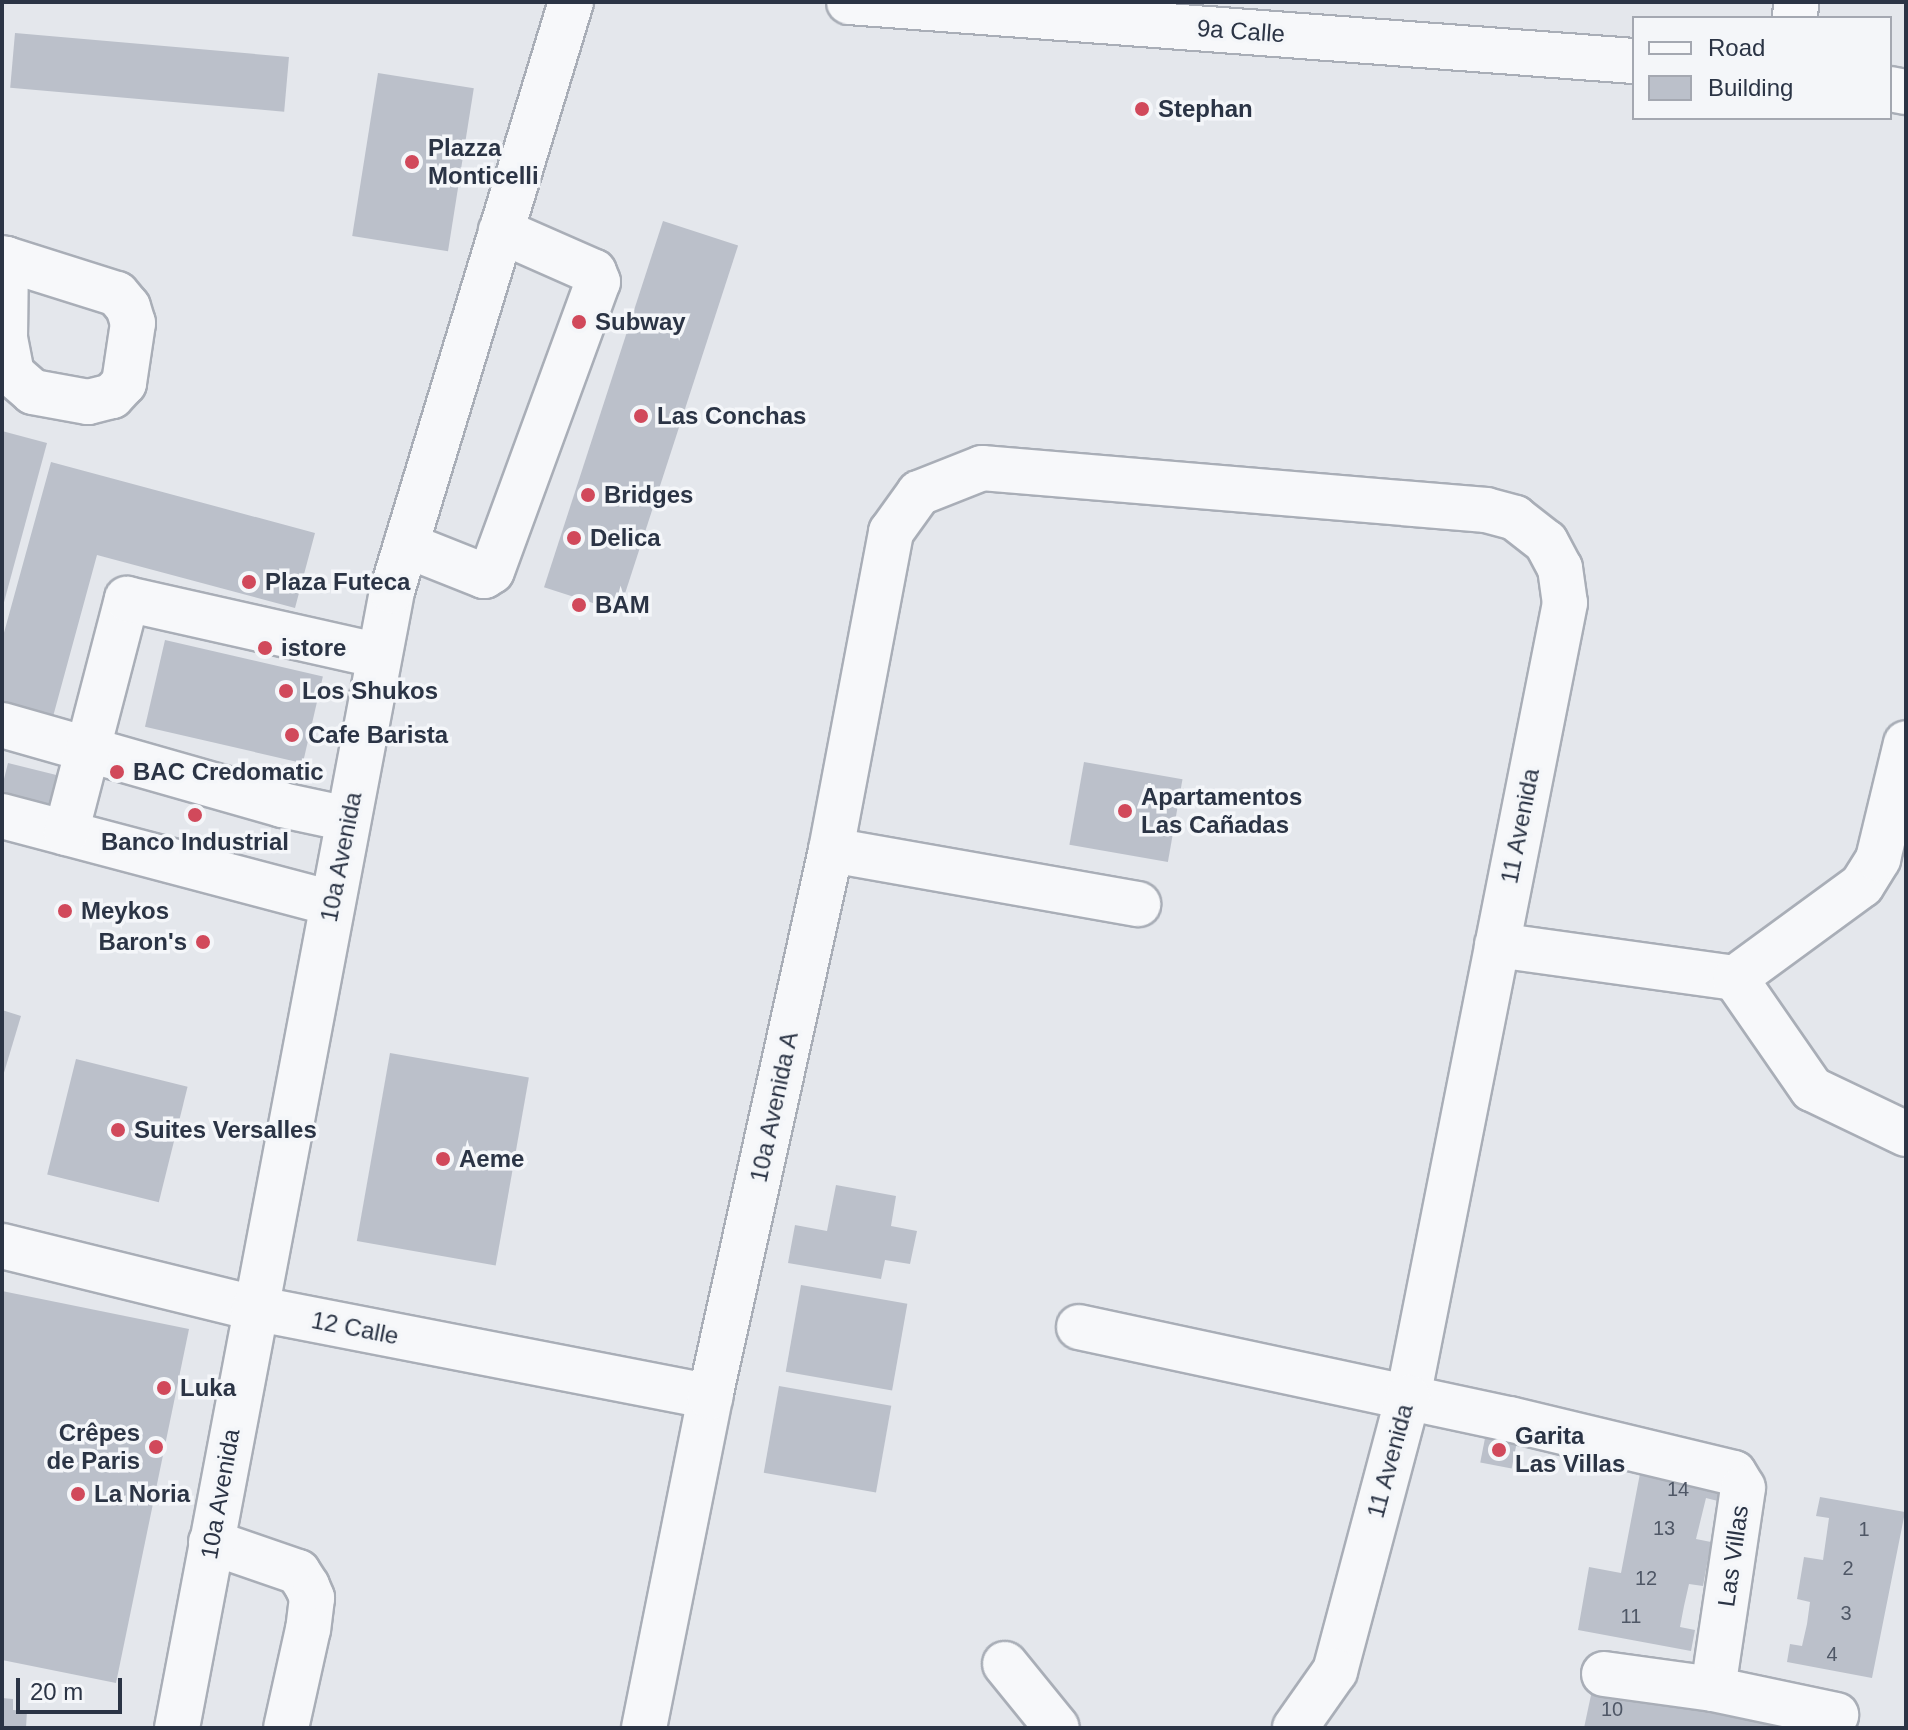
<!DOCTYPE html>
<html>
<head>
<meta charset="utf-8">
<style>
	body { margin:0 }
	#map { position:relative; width:1908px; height:1730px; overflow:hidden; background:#e4e7ec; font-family:Helvetica,sans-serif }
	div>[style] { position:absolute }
	.building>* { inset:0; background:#bbc0ca; transform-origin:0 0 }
	.roads { filter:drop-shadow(2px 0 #a9aeb7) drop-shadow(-2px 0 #a9aeb7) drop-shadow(0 2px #a9aeb7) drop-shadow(0 -2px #a9aeb7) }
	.minor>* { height:44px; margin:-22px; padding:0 22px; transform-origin:22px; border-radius:22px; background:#f7f8fa }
	.dots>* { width:22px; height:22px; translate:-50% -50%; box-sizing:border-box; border:4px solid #f4f6f9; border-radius:50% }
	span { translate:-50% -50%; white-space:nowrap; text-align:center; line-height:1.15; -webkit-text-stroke:7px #f4f6f9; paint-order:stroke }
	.number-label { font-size:20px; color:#4f5766 }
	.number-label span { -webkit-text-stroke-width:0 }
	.street-label { font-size:24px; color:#2b3445 }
	.poi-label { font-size:24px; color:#2b3445; font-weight:700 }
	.left { translate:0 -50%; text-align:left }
	.right { translate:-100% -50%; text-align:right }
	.frame { position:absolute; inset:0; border:4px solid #2b3445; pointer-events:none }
	.legend { position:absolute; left:1632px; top:16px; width:260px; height:104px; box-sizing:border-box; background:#f4f6f9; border:2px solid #a4a8b1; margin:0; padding:10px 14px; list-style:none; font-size:24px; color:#2b3445 }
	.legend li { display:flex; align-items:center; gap:16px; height:40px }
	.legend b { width:40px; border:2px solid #a4a8b1 }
	.scale { position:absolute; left:16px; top:1678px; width:106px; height:36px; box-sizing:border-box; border:4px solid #2b3445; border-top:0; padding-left:10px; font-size:24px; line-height:28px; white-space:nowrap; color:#2b3445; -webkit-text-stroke:6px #f4f6f9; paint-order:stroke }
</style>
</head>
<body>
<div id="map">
	<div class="building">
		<div style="left:15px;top:33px;width:275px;height:55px;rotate:5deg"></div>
		<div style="left:378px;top:73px;width:97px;height:165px;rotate:9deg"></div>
		<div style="left:663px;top:221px;width:79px;height:385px;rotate:18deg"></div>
		<div style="clip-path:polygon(2px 431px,47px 443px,3px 606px,2px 606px)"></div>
		<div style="clip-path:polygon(51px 462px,315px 533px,295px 608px,97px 555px,51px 724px,2px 711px,2px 640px)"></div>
		<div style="left:165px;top:640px;width:162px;height:89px;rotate:13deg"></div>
		<div style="left:1084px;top:762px;width:100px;height:84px;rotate:10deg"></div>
		<div style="left:8px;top:763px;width:54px;height:46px;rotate:14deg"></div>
		<div style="clip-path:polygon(2px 1010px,21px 1016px,3px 1076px,2px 1076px)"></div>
		<div style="left:390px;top:1053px;width:141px;height:191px;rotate:10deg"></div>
		<div style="left:76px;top:1059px;width:115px;height:119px;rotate:14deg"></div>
		<div style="clip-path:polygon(836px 1185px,896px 1196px,891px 1226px,917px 1231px,910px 1264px,885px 1260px,881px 1279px,788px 1263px,795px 1225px,827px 1231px)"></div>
		<div style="left:801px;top:1285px;width:108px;height:88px;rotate:10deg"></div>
		<div style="clip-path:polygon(2px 1291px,189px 1329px,116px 1683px,2px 1660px)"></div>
		<div style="left:779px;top:1386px;width:114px;height:88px;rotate:10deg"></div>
		<div style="left:1486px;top:1433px;width:32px;height:30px;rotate:11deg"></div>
		<div style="clip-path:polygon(1642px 1463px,1723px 1480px,1718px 1501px,1706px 1498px,1696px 1539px,1711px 1542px,1703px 1586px,1689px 1584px,1684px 1606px,1680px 1627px,1695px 1630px,1691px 1651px,1578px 1630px,1589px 1567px,1621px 1573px)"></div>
		<div style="clip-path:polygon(1820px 1497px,1905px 1512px,1872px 1678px,1787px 1662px,1790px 1644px,1802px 1646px,1807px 1624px,1810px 1602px,1797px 1599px,1804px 1557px,1823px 1560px,1829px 1518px,1816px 1516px)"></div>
		<div style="clip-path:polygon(1594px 1681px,1825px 1728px,1584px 1728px)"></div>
		<div style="clip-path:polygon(2px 1698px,13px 1699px,13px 1710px,27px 1711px,26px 1728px,2px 1728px)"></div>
	</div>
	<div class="roads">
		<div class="minor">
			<div style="left:849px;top:2px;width:787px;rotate:4.3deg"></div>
			<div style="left:1795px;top:18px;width:16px;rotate:-86deg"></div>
			<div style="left:1890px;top:89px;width:16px;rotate:11deg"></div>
			<div style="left:2px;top:258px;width:4px;rotate:14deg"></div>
			<div style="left:6px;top:259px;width:116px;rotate:17.5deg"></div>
			<div style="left:117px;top:294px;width:17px;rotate:50deg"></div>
			<div style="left:128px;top:307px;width:17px;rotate:73deg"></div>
			<div style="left:133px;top:323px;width:61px;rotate:98.5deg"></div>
			<div style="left:124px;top:383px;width:18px;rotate:133deg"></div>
			<div style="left:112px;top:396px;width:25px;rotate:166deg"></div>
			<div style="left:88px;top:402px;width:56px;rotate:-169.7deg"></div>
			<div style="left:33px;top:392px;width:28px;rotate:-139deg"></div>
			<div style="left:12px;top:374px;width:36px;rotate:-101deg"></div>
			<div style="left:5px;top:339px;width:80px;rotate:-89.3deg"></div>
			<div style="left:406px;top:545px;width:84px;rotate:21.7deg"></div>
			<div style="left:484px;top:576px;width:9px;rotate:-32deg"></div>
			<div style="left:492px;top:571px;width:308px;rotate:-69.9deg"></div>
			<div style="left:598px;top:282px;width:11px;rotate:-112deg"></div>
			<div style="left:594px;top:272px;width:102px;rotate:-156.2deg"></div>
			<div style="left:2px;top:725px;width:291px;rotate:15.9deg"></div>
			<div style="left:282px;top:805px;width:67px;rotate:12deg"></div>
			<div style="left:2px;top:816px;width:341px;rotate:14.8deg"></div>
			<div style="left:66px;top:833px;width:242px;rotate:-75.4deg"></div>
			<div style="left:127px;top:599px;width:258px;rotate:12.7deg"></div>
			<div style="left:831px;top:850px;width:312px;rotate:10deg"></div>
			<div style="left:1497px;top:945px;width:240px;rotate:7.9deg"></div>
			<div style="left:1735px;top:978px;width:157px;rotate:-36.2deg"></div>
			<div style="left:1862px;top:885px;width:31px;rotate:-58deg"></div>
			<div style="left:1878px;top:859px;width:119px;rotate:-76.4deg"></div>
			<div style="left:1735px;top:978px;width:135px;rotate:55.3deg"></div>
			<div style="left:1812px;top:1089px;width:104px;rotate:25.6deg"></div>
			<div style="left:2px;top:1246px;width:260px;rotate:13.8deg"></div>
			<div style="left:254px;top:1308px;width:465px;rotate:11deg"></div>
			<div style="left:1079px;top:1327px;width:440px;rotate:12.1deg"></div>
			<div style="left:1509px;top:1419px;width:231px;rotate:13.5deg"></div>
			<div style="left:1734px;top:1473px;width:17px;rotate:59deg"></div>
			<div style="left:1743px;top:1488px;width:203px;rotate:98.5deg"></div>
			<div style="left:211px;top:1542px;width:92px;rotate:19deg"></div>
			<div style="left:298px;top:1572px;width:17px;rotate:57deg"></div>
			<div style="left:307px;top:1586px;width:13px;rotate:67deg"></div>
			<div style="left:312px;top:1598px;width:31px;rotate:97deg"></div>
			<div style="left:308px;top:1629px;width:101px;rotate:102.5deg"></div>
			<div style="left:1005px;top:1664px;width:82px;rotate:50.9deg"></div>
			<div style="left:1604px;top:1674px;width:110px;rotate:7.8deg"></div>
			<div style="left:1713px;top:1689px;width:126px;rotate:11.9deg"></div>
			<div style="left:177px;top:1728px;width:1157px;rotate:-79.29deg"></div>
			<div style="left:392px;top:591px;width:616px;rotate:-73.1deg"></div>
			<div style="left:644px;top:1728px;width:338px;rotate:-78.7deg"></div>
			<div style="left:710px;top:1397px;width:560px;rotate:-77.53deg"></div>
			<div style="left:831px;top:850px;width:324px;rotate:-79.3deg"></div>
			<div style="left:891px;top:532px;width:48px;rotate:-54.3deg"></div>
			<div style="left:919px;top:493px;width:68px;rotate:-21.6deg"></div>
			<div style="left:982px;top:468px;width:506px;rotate:4.76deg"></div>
			<div style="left:1486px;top:510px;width:30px;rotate:15deg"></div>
			<div style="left:1515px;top:518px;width:39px;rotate:38deg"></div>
			<div style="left:1546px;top:542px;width:30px;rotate:62deg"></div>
			<div style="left:1560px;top:568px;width:35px;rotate:82deg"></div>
			<div style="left:1565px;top:603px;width:809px;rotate:101.18deg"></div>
			<div style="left:1408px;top:1397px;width:284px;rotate:104.9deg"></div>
			<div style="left:1335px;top:1671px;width:70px;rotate:125.1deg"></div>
		</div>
	</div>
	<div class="dots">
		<div style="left:1142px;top:109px;background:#d1495b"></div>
		<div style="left:412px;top:162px;background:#d1495b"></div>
		<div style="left:579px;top:322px;background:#d1495b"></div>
		<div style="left:641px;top:416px;background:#d1495b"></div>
		<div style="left:588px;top:495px;background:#d1495b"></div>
		<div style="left:574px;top:538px;background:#d1495b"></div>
		<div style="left:249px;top:582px;background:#d1495b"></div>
		<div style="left:579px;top:605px;background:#d1495b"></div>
		<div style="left:265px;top:648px;background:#d1495b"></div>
		<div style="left:286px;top:691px;background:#d1495b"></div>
		<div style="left:292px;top:735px;background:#d1495b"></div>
		<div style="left:117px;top:772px;background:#d1495b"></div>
		<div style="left:1125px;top:811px;background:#d1495b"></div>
		<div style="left:195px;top:815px;background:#d1495b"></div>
		<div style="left:65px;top:911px;background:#d1495b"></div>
		<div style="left:203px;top:942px;background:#d1495b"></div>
		<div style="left:118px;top:1130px;background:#d1495b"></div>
		<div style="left:443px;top:1159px;background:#d1495b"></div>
		<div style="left:164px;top:1388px;background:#d1495b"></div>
		<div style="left:156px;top:1447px;background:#d1495b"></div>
		<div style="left:1499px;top:1450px;background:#d1495b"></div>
		<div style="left:78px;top:1494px;background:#d1495b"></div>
	</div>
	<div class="number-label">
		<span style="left:1678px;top:1489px">14</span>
		<span style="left:1664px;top:1528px">13</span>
		<span style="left:1864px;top:1529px">1</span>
		<span style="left:1848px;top:1568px">2</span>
		<span style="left:1646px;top:1578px">12</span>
		<span style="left:1846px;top:1613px">3</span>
		<span style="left:1631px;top:1616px">11</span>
		<span style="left:1832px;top:1654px">4</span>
		<span style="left:1612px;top:1709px">10</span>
	</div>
	<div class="street-label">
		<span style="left:1241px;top:31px;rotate:4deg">9a Calle</span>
		<span style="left:1520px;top:826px;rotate:-79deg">11 Avenida</span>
		<span style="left:341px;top:857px;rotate:-79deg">10a Avenida</span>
		<span style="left:774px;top:1107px;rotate:-78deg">10a Avenida A</span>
		<span style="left:355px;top:1328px;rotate:11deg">12 Calle</span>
		<span style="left:1390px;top:1461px;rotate:-75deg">11 Avenida</span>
		<span style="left:220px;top:1494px;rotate:-80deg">10a Avenida</span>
		<span style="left:1733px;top:1556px;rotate:-82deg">Las Villas</span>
	</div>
	<div class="poi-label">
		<span class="left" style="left:1158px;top:109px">Stephan</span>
		<span class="left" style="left:428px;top:162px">Plazza<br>Monticelli</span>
		<span class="left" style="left:595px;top:322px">Subway</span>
		<span class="left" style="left:657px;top:416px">Las Conchas</span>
		<span class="left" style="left:604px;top:495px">Bridges</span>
		<span class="left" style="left:590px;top:538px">Delica</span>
		<span class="left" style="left:265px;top:582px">Plaza Futeca</span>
		<span class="left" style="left:595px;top:605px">BAM</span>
		<span class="left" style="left:281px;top:648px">istore</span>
		<span class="left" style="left:302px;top:691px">Los Shukos</span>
		<span class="left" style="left:308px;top:735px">Cafe Barista</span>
		<span class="left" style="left:133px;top:772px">BAC Credomatic</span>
		<span class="left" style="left:1141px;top:811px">Apartamentos<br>Las Cañadas</span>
		<span style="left:195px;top:842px">Banco Industrial</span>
		<span class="left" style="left:81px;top:911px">Meykos</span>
		<span class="right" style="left:187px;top:942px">Baron's</span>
		<span class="left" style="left:134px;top:1130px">Suites Versalles</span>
		<span class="left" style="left:459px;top:1159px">Aeme</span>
		<span class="left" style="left:180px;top:1388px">Luka</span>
		<span class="right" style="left:140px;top:1447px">Crêpes<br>de Paris</span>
		<span class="left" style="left:1515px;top:1450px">Garita<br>Las Villas</span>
		<span class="left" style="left:94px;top:1494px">La Noria</span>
	</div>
	<div class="frame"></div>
	<ul class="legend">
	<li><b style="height:10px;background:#f7f8fa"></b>Road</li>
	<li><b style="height:22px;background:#bbc0ca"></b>Building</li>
	</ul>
	<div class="scale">20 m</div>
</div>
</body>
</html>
